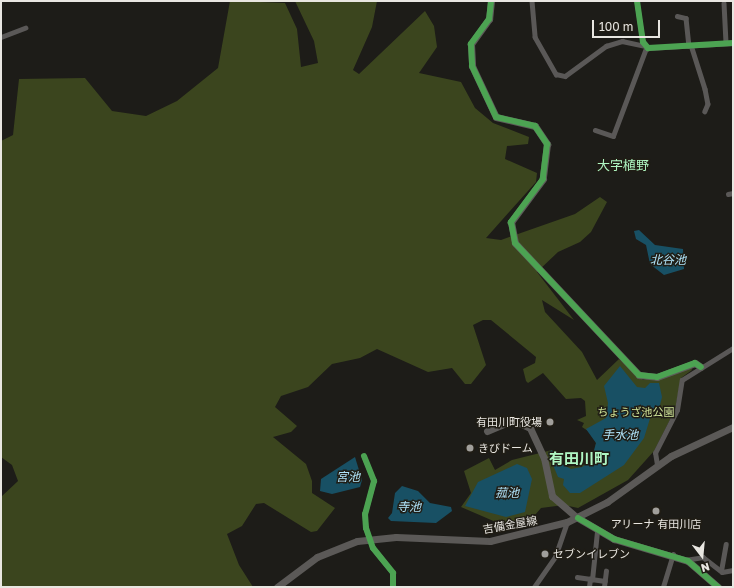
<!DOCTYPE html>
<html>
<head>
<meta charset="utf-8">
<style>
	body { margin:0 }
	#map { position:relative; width:734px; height:588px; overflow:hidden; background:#1d1c18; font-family:"Golos Text","Noto Sans JP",sans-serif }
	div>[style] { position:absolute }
	.green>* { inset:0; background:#3b451e }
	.water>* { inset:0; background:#185064 }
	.street>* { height:4.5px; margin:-2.25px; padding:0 2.25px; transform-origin:2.25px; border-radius:2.25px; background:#5a5857 }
	.secondary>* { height:7px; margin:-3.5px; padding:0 3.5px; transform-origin:3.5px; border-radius:3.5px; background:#5d5b59 }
	.primary>* { height:7px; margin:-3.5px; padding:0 3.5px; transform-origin:3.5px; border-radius:3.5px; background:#5b5957 }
	.cycleway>* { height:6px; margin:-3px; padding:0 3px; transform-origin:3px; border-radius:3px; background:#4ca352 }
	.dots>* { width:11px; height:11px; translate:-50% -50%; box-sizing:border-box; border:2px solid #201d15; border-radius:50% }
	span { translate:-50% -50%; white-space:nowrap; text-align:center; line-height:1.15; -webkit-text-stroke:3px #201d15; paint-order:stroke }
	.park-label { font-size:11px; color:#d0e599 }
	.poi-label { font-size:11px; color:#e8e6e1 }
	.right { translate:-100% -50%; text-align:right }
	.left { translate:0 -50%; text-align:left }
	.street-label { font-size:11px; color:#e8e6e1 }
	.water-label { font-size:12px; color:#afe3f9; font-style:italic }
	.quarter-label { font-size:13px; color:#aff6c3 }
	.district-label { font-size:15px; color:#aff6c3; font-weight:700 }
	.frame { position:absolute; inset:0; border:2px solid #e8e6e1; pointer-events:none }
	.north { position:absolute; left:682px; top:536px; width:40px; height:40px; -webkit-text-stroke:3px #201d15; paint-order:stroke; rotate:164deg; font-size:11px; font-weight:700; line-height:16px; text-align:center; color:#e8e6e1 }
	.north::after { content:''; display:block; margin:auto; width:14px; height:18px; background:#e8e6e1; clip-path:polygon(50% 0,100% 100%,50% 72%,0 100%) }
	.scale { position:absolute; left:592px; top:20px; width:68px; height:18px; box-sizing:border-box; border:2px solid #e8e6e1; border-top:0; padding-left:5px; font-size:12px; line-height:14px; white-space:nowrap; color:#e8e6e1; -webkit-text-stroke:3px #201d15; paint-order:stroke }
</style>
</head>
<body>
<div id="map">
	<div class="green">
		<div style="clip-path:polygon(230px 1px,285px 3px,297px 29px,301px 67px,318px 63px,314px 41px,295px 1px,377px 1px,372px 27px,353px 70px,359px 74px,425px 11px,434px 26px,437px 47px,419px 73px,461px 82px,475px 108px,493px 123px,529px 137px,528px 144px,507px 146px,505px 159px,537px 173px,536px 182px,486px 238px,501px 240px,575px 214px,600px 197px,607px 202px,591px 232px,580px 242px,558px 252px,537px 272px,574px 320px,542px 300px,545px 312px,582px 352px,597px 380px,619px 359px,643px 380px,691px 367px,692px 370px,681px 378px,675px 410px,654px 451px,628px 480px,578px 508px,564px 505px,541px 508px,529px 522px,505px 526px,461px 507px,471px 493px,464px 471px,489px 458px,495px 470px,512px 460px,552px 450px,555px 459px,565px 467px,588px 464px,594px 456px,596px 443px,591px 433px,582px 427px,584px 423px,577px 420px,586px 416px,585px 401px,581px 398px,566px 399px,543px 373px,528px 383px,526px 381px,523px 369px,535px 363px,536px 357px,491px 320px,483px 320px,473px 325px,486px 365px,471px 384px,465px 384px,452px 368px,428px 372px,377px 349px,360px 358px,332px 364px,308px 387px,281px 396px,275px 407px,297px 426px,291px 432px,273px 437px,306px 464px,312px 481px,312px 493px,335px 508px,317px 531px,311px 532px,264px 503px,256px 504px,242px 526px,227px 534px,239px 565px,253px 587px,1px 587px,1px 497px,18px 481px,12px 465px,1px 457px,1px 141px,13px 135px,19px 79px,85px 78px,112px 111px,146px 116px,177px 101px,218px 68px)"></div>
	</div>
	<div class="water">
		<div style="clip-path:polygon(639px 230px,655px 245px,683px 249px,684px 269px,664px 275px,655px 268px,650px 264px,646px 245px,636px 239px,634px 231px)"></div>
		<div style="clip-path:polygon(620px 366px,637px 387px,645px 388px,650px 383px,659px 383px,662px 397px,659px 409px,652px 412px,644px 438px,624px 465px,580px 493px,570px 493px,563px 485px,564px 479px,558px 477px,548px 453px,552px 450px,558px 462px,571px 469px,582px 467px,591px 461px,596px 443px,586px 429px,606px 418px,608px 403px,604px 386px)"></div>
		<div style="clip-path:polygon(355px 457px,362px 480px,360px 487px,332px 494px,320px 491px,321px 479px)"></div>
		<div style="clip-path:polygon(517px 464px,527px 468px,532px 479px,525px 512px,506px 517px,465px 506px,478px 482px)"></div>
		<div style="clip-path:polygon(402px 486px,418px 491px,430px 503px,451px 507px,452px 511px,436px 523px,391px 521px,388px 518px,392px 513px,395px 493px)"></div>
	</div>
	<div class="street">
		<div style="left:532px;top:1px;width:36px;rotate:85deg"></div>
		<div style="left:535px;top:37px;width:43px;rotate:60.4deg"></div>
		<div style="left:556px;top:74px;width:9px;rotate:13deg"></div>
		<div style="left:565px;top:76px;width:51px;rotate:-36.2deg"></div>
		<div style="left:606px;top:46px;width:17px;rotate:-17deg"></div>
		<div style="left:622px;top:41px;width:24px;rotate:12deg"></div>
		<div style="left:637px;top:1px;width:41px;rotate:81.7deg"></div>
		<div style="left:643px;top:42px;width:8px;rotate:50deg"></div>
		<div style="left:648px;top:48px;width:85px;rotate:-3.4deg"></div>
		<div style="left:724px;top:3px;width:40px;rotate:87.1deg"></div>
		<div style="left:677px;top:16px;width:9px;rotate:13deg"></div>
		<div style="left:686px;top:18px;width:28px;rotate:84deg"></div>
		<div style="left:1px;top:37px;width:26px;rotate:-21deg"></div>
		<div style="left:691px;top:45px;width:46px;rotate:72.3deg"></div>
		<div style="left:705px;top:89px;width:15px;rotate:79deg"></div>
		<div style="left:708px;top:104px;width:8px;rotate:113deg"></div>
		<div style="left:595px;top:130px;width:19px;rotate:18deg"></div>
		<div style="left:613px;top:136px;width:94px;rotate:-69.4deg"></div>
		<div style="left:728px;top:194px;width:5px;rotate:-11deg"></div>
		<div style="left:364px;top:456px;width:27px;rotate:68deg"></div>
		<div style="left:374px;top:481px;width:34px;rotate:105deg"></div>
		<div style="left:365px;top:514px;width:14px;rotate:86deg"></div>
		<div style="left:366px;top:528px;width:21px;rotate:71deg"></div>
		<div style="left:373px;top:548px;width:32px;rotate:51deg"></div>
		<div style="left:393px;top:573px;width:14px;rotate:90deg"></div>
		<div style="left:657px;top:465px;width:12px;rotate:-99deg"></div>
		<div style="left:655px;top:453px;width:48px;rotate:-62.9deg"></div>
		<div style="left:677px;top:410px;width:30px;rotate:-81deg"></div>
		<div style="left:682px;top:380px;width:60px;rotate:-32.1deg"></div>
		<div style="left:685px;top:560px;width:18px;rotate:-9deg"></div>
		<div style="left:703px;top:557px;width:24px;rotate:38deg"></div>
		<div style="left:722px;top:572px;width:11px;rotate:-10deg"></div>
		<div style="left:721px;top:571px;width:27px;rotate:-80deg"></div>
		<div style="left:577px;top:577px;width:28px;rotate:8deg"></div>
		<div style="left:592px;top:580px;width:48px;rotate:-84.1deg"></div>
		<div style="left:534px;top:587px;width:37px;rotate:-55deg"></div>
		<div style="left:555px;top:557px;width:37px;rotate:-71deg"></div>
		<div style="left:589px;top:587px;width:8px;rotate:-83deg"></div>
		<div style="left:604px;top:587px;width:16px;rotate:-83deg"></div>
		<div style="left:663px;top:587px;width:34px;rotate:-73deg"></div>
	</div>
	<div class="secondary">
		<div style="left:491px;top:1px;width:18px;rotate:96deg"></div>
		<div style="left:489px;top:19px;width:31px;rotate:126deg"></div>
		<div style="left:471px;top:44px;width:22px;rotate:87deg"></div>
		<div style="left:472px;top:66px;width:56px;rotate:64.8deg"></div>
		<div style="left:496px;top:117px;width:40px;rotate:13deg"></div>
		<div style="left:535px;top:126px;width:22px;rotate:56deg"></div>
		<div style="left:547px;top:144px;width:35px;rotate:97deg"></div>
		<div style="left:543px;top:179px;width:54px;rotate:126.7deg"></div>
		<div style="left:511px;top:222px;width:21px;rotate:79deg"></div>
		<div style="left:515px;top:243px;width:181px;rotate:46.8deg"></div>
		<div style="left:639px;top:375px;width:18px;rotate:6deg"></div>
		<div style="left:657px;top:377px;width:40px;rotate:-20.2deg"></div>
		<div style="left:695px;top:363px;width:7px;rotate:34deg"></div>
		<div style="left:487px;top:431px;width:28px;rotate:-23deg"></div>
		<div style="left:513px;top:420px;width:19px;rotate:25deg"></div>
		<div style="left:530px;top:428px;width:33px;rotate:65deg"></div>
		<div style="left:544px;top:458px;width:39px;rotate:78deg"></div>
		<div style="left:552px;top:496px;width:33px;rotate:41deg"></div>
		<div style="left:578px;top:518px;width:42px;rotate:30.3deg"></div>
		<div style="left:614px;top:539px;width:77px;rotate:16.6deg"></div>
		<div style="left:688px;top:561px;width:40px;rotate:41deg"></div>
	</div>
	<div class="primary">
		<div style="left:277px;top:587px;width:50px;rotate:-36.9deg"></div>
		<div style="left:317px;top:557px;width:43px;rotate:-21.8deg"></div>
		<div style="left:357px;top:541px;width:39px;rotate:-6deg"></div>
		<div style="left:396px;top:537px;width:94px;rotate:2.4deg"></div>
		<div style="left:490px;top:541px;width:79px;rotate:-13.9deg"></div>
		<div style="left:567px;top:522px;width:45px;rotate:-26.6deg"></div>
		<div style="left:607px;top:502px;width:79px;rotate:-35.7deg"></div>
		<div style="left:671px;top:456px;width:68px;rotate:-25.1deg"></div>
	</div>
	<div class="cycleway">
		<div style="left:491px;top:1px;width:18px;rotate:96deg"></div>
		<div style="left:489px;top:19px;width:31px;rotate:126deg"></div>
		<div style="left:471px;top:44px;width:22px;rotate:87deg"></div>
		<div style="left:472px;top:66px;width:56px;rotate:64.8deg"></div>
		<div style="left:496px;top:117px;width:40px;rotate:13deg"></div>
		<div style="left:535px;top:126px;width:22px;rotate:56deg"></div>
		<div style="left:547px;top:144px;width:35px;rotate:97deg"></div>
		<div style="left:543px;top:179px;width:54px;rotate:126.7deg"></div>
		<div style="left:511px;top:222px;width:21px;rotate:79deg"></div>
		<div style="left:515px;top:243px;width:181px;rotate:46.8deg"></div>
		<div style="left:639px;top:375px;width:18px;rotate:6deg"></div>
		<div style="left:657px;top:377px;width:40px;rotate:-20.2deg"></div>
		<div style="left:695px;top:363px;width:7px;rotate:34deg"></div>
		<div style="left:637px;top:1px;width:41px;rotate:81.7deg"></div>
		<div style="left:643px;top:42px;width:8px;rotate:50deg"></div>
		<div style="left:648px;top:48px;width:85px;rotate:-3.4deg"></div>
		<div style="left:364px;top:456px;width:27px;rotate:68deg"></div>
		<div style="left:374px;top:481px;width:34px;rotate:105deg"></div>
		<div style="left:365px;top:514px;width:14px;rotate:86deg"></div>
		<div style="left:366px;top:528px;width:21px;rotate:71deg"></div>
		<div style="left:373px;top:548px;width:32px;rotate:51deg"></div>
		<div style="left:393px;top:573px;width:14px;rotate:90deg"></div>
		<div style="left:578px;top:518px;width:42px;rotate:30.3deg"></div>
		<div style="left:614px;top:539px;width:77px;rotate:16.6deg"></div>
		<div style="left:688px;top:561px;width:40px;rotate:41deg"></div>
	</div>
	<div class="dots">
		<div style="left:550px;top:422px;background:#a19f9b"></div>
		<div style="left:470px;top:448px;background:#a19f9b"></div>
		<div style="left:656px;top:511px;background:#a19f9b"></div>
		<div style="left:545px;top:554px;background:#a19f9b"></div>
	</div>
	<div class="park-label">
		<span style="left:636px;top:412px">ちょうざ池公園</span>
	</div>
	<div class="poi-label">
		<span class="right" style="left:542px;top:422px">有田川町役場</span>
		<span class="left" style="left:478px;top:448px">きびドーム</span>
		<span style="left:656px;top:524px">アリーナ 有田川店</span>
		<span class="left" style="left:553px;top:554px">セブンイレブン</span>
	</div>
	<div class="street-label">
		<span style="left:510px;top:525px;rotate:-10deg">吉備金屋線</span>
	</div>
	<div class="water-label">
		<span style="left:668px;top:260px">北谷池</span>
		<span style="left:620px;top:435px">手水池</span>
		<span style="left:348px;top:477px">宮池</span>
		<span style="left:507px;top:493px">菰池</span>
		<span style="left:409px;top:507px">寺池</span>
	</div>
	<div class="quarter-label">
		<span style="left:623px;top:165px">大字植野</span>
	</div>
	<div class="district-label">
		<span style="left:579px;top:459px">有田川町</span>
	</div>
	<div class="frame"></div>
	<div class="north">N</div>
	<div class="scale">100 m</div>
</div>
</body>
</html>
